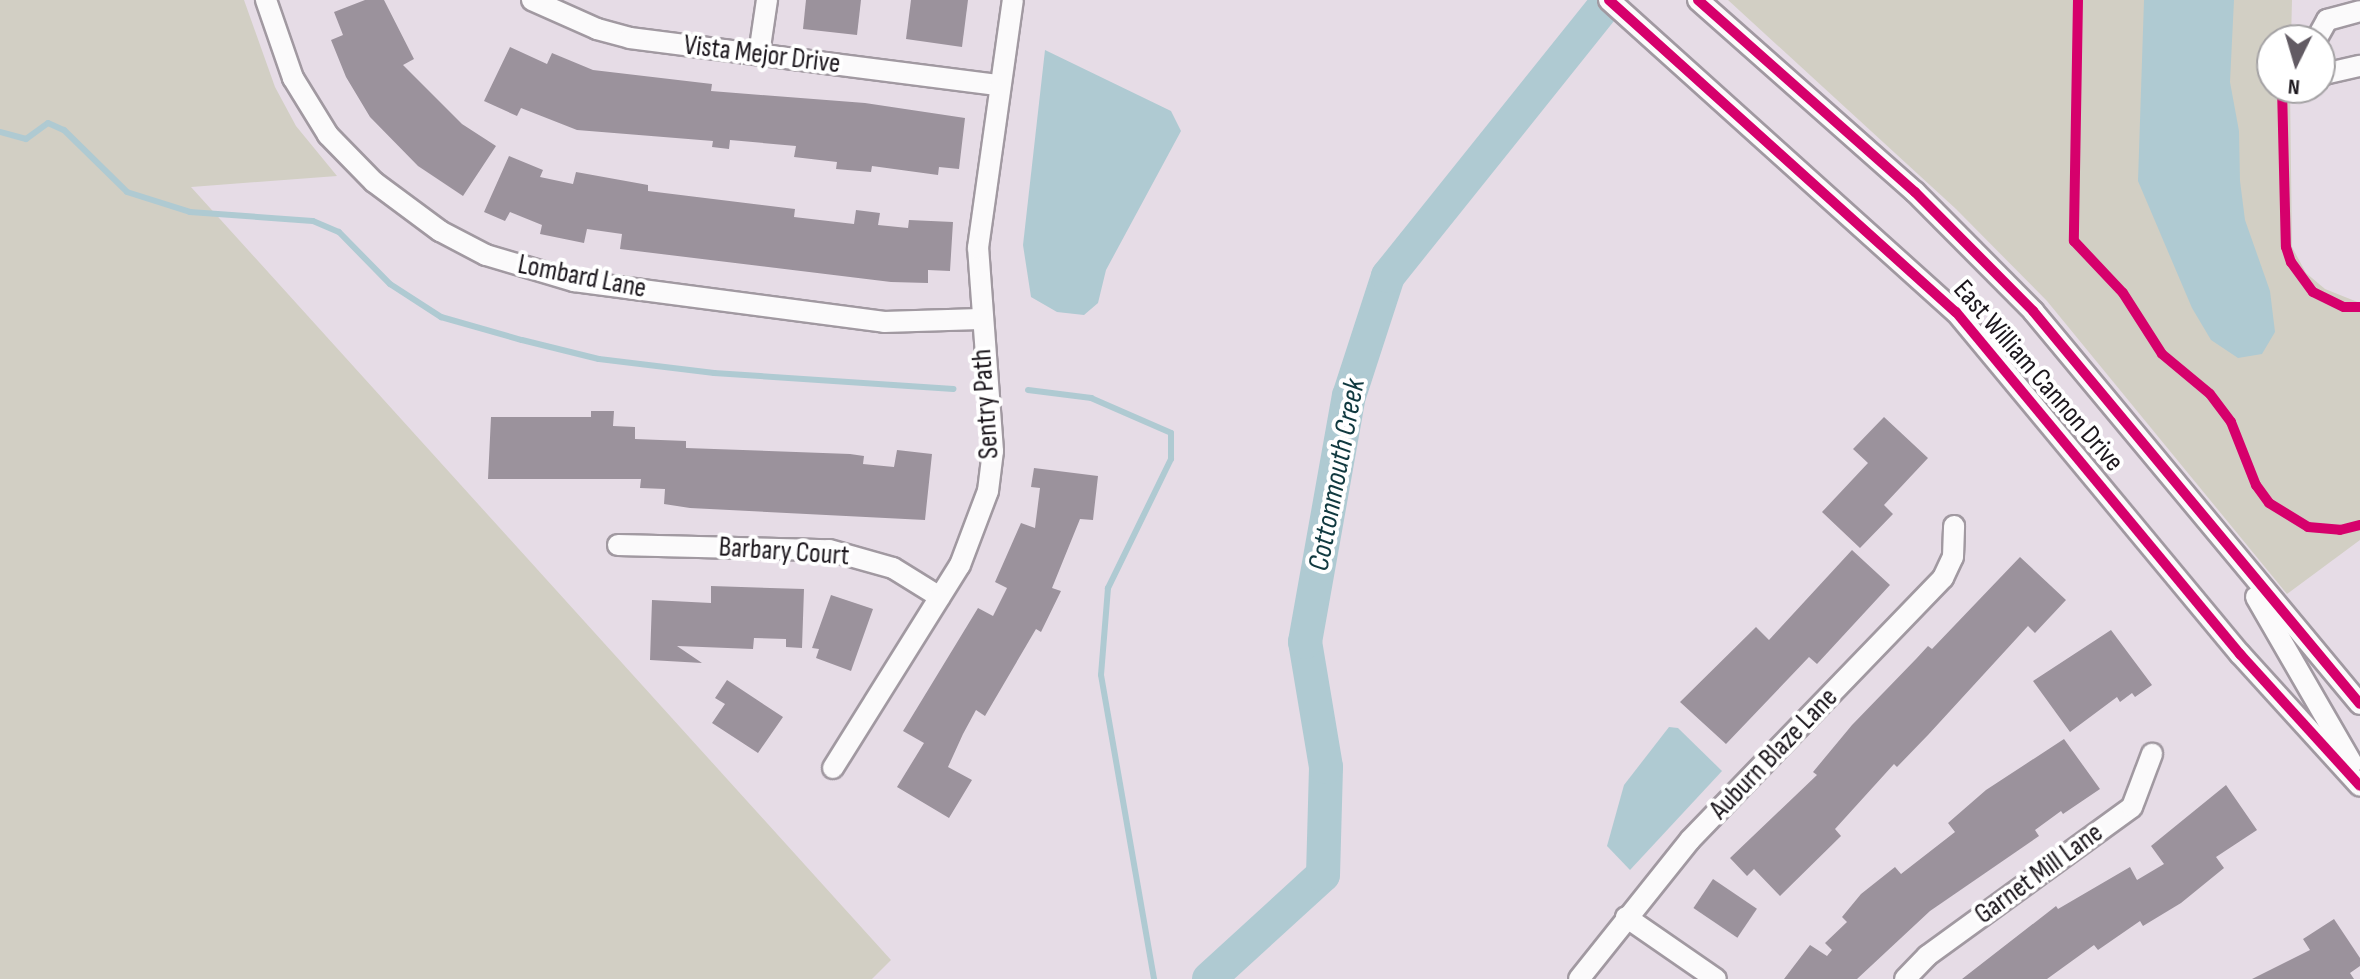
<!DOCTYPE html>
<html>
<head>
<meta charset="utf-8">
<style>
	body { margin:0 }
	#map { position:relative; width:2360px; height:979px; overflow:hidden; background:#e6dce6; font-family:"Sofia Sans Condensed",sans-serif }
	div>[style] { position:absolute }
	.green>* { inset:0; background:#d2cfc4 }
	.water>* { inset:0; background:#afcad2 }
	.stream>* { height:6px; margin:-3px; padding:0 3px; transform-origin:3px; border-radius:3px; background:#afcad2 }
	.river>* { height:34px; margin:-17px; padding:0 17px; transform-origin:17px; border-radius:17px; background:#afcad2 }
	.building>* { inset:0; background:#9b929c; transform-origin:0 0 }
	.roads { filter:drop-shadow(2px 0 #a199a1) drop-shadow(-2px 0 #a199a1) drop-shadow(0 2px #a199a1) drop-shadow(0 -2px #a199a1) }
	.minor>* { height:20px; margin:-10px; padding:0 10px; transform-origin:10px; border-radius:10px; background:#fbfafb }
	.cycleway>* { height:10px; margin:-5px; padding:0 5px; transform-origin:5px; border-radius:5px; background:#d6006c }
	span { translate:-50% -50%; white-space:nowrap; text-align:center; line-height:1.15; -webkit-text-stroke:8px #fff; paint-order:stroke }
	.street-label { font-size:28px; color:#1b161c }
	.water-label { font-size:30px; color:#10393f; font-style:italic }
	.north { position:absolute; left:2256px; top:24px; width:80px; height:80px; box-sizing:border-box; background:#fff; border:2px solid #a4a2a4; border-radius:50%; rotate:185deg; font-size:22px; font-weight:700; line-height:32px; text-align:center; color:#1b161c }
	.north::after { content:''; display:block; margin:auto; width:28px; height:36px; background:#625b63; clip-path:polygon(50% 0,100% 100%,50% 72%,0 100%) }
</style>
</head>
<body>
<div id="map">
	<div class="green">
		<div style="clip-path:polygon(0 0,244px 0,275px 87px,296px 126px,337px 176px,191px 187px,891px 960px,872px 979px,0 979px)"></div>
		<div style="clip-path:polygon(1728px 0,2292px 0,2291px 40px,2272px 40px,2272px 88px,2290px 88px,2292px 247px,2306px 273px,2325px 289px,2360px 303px,2360px 540px,2287px 594px,2047px 301px,1956px 209px)"></div>
	</div>
	<div class="water">
		<div style="clip-path:polygon(2144px 0,2234px 0,2230px 82px,2239px 131px,2240px 181px,2245px 220px,2270px 291px,2275px 332px,2262px 354px,2238px 358px,2211px 340px,2192px 308px,2138px 181px)"></div>
		<div style="clip-path:polygon(1045px 50px,1171px 111px,1181px 131px,1106px 270px,1098px 303px,1084px 315px,1057px 312px,1031px 297px,1023px 245px)"></div>
		<div style="clip-path:polygon(1669px 727px,1678px 728px,1722px 771px,1630px 870px,1607px 846px,1624px 785px)"></div>
	</div>
	<div class="stream">
		<div style="left:0;top:132px;width:27px;rotate:15deg"></div>
		<div style="left:26px;top:139px;width:27px;rotate:-36deg"></div>
		<div style="left:48px;top:123px;width:17px;rotate:24deg"></div>
		<div style="left:64px;top:130px;width:88px;rotate:44.5deg"></div>
		<div style="left:127px;top:192px;width:66px;rotate:17.6deg"></div>
		<div style="left:190px;top:212px;width:123px;rotate:4.2deg"></div>
		<div style="left:313px;top:221px;width:28px;rotate:23deg"></div>
		<div style="left:339px;top:232px;width:73px;rotate:45.6deg"></div>
		<div style="left:390px;top:284px;width:61px;rotate:32.9deg"></div>
		<div style="left:441px;top:317px;width:84px;rotate:15.9deg"></div>
		<div style="left:522px;top:340px;width:79px;rotate:13.9deg"></div>
		<div style="left:599px;top:359px;width:116px;rotate:6.9deg"></div>
		<div style="left:714px;top:373px;width:240px;rotate:3.8deg"></div>
		<div style="left:1028px;top:390px;width:64px;rotate:7.2deg"></div>
		<div style="left:1091px;top:398px;width:87px;rotate:23.6deg"></div>
		<div style="left:1171px;top:433px;width:26px;rotate:90deg"></div>
		<div style="left:1171px;top:459px;width:144px;rotate:116deg"></div>
		<div style="left:1108px;top:588px;width:87px;rotate:94.6deg"></div>
		<div style="left:1101px;top:675px;width:309px;rotate:80.1deg"></div>
	</div>
	<div class="river">
		<div style="left:1209px;top:979px;width:154px;rotate:-42.4deg"></div>
		<div style="left:1323px;top:875px;width:108px;rotate:-88.4deg"></div>
		<div style="left:1326px;top:767px;width:127px;rotate:-99.5deg"></div>
		<div style="left:1305px;top:642px;width:250px;rotate:-79.9deg"></div>
		<div style="left:1349px;top:396px;width:126px;rotate:-72deg"></div>
		<div style="left:1388px;top:276px;width:354px;rotate:-51.3deg"></div>
	</div>
	<div class="building">
		<div style="clip-path:polygon(365px 0,384px 0,414px 59px,403px 65px,462px 124px,496px 146px,463px 196px,418px 166px,370px 117px,346px 77px,331px 40px,343px 35px,334px 12px)"></div>
		<div style="clip-path:polygon(806px 0,861px 0,857px 35px,803px 29px)"></div>
		<div style="clip-path:polygon(911px 0,968px 0,962px 47px,906px 39px)"></div>
		<div style="clip-path:polygon(510px 47px,547px 64px,552px 53px,593px 70px,712px 84px,711px 91px,865px 103px,965px 118px,959px 169px,939px 167px,938px 175px,872px 166px,871px 172px,836px 169px,837px 162px,794px 157px,796px 146px,730px 140px,729px 149px,712px 147px,713px 141px,577px 130px,521px 108px,517px 116px,484px 101px)"></div>
		<div style="clip-path:polygon(509px 156px,543px 170px,540px 177px,573px 184px,576px 172px,648px 185px,648px 191px,795px 209px,794px 217px,854px 224px,856px 210px,880px 213px,878px 225px,908px 228px,909px 220px,953px 222px,950px 271px,928px 270px,928px 283px,891px 282px,620px 249px,622px 234px,587px 229px,584px 243px,540px 234px,542px 225px,510px 212px,505px 221px,484px 212px)"></div>
		<div style="clip-path:polygon(591px 411px,614px 411px,613px 426px,635px 427px,635px 439px,686px 441px,686px 448px,850px 454px,864px 456px,863px 464px,894px 467px,897px 450px,932px 454px,925px 520px,690px 508px,664px 504px,665px 489px,640px 488px,641px 479px,488px 479px,491px 417px,591px 417px)"></div>
		<div style="clip-path:polygon(1884px 417px,1928px 458px,1884px 505px,1893px 514px,1860px 548px,1822px 512px,1868px 463px,1853px 449px)"></div>
		<div style="clip-path:polygon(1034px 468px,1098px 476px,1093px 520px,1080px 519px,1052px 588px,1061px 591px,1041px 632px,1036px 629px,985px 716px,976px 710px,963px 734px,948px 767px,972px 780px,949px 818px,897px 787px,924px 743px,903px 731px,978px 608px,993px 616px,1007px 588px,995px 582px,1021px 523px,1035px 528px,1040px 488px,1031px 487px)"></div>
		<div style="clip-path:polygon(1852px 550px,1890px 585px,1817px 664px,1809px 657px,1726px 744px,1680px 702px,1756px 627px,1769px 640px)"></div>
		<div style="clip-path:polygon(2020px 557px,2066px 600px,2035px 633px,2028px 626px,1928px 735px,1897px 767px,1894px 764px,1835px 829px,1841px 836px,1780px 896px,1754px 869px,1747px 876px,1730px 858px,1817px 775px,1813px 772px,1852px 725px,1916px 659px,1928px 646px,1932px 649px)"></div>
		<div style="clip-path:polygon(711px 586px,804px 589px,802px 648px,786px 647px,786px 639px,754px 638px,753px 649px,677px 646px,702px 663px,650px 660px,652px 600px,711px 603px)"></div>
		<div style="clip-path:polygon(831px 595px,873px 609px,851px 671px,816px 658px,819px 649px,812px 648px)"></div>
		<div style="clip-path:polygon(2111px 630px,2152px 685px,2135px 697px,2132px 693px,2120px 702px,2117px 697px,2070px 732px,2033px 681px)"></div>
		<div style="clip-path:polygon(727px 680px,783px 717px,758px 753px,712px 723px,725px 704px,715px 698px)"></div>
		<div style="clip-path:polygon(2064px 739px,2100px 789px,2063px 814px,2061px 811px,2035px 830px,2039px 836px,1930px 911px,1857px 979px,1784px 979px,1810px 945px,1827px 956px,1832px 950px,1825px 943px,1847px 922px,1842px 917px,1861px 894px,1895px 867px,1901px 874px,1955px 832px,1948px 823px,1986px 790px)"></div>
		<div style="clip-path:polygon(2226px 785px,2257px 830px,2216px 857px,2224px 868px,2181px 903px,2143px 926px,2140px 921px,2098px 950px,2094px 945px,2047px 979px,1962px 979px,2056px 906px,2058px 909px,2130px 867px,2137px 880px,2164px 864px,2151px 846px)"></div>
		<div style="left:1713px;top:879px;width:53px;height:35px;rotate:34deg"></div>
		<div style="clip-path:polygon(2334px 919px,2360px 958px,2360px 966px,2350px 973px,2354px 979px,2252px 979px,2310px 950px,2303px 939px)"></div>
	</div>
	<div class="roads">
		<div class="minor">
			<div style="left:266px;top:0;width:83px;rotate:70.9deg"></div>
			<div style="left:293px;top:78px;width:67px;rotate:58.4deg"></div>
			<div style="left:328px;top:135px;width:66px;rotate:45.6deg"></div>
			<div style="left:374px;top:182px;width:82px;rotate:36.6deg"></div>
			<div style="left:440px;top:231px;width:52px;rotate:27.6deg"></div>
			<div style="left:486px;top:255px;width:92px;rotate:16.5deg"></div>
			<div style="left:574px;top:281px;width:313px;rotate:7.5deg"></div>
			<div style="left:884px;top:322px;width:96px;rotate:-1.8deg"></div>
			<div style="left:532px;top:0;width:71px;rotate:24deg"></div>
			<div style="left:597px;top:29px;width:34px;rotate:15deg"></div>
			<div style="left:630px;top:38px;width:372px;rotate:7.3deg"></div>
			<div style="left:1609px;top:0;width:467px;rotate:42deg"></div>
			<div style="left:1956px;top:312px;width:445px;rotate:50.3deg"></div>
			<div style="left:2240px;top:654px;width:178px;rotate:47.7deg"></div>
			<div style="left:1698px;top:0;width:290px;rotate:41.5deg"></div>
			<div style="left:1915px;top:192px;width:168px;rotate:45.2deg"></div>
			<div style="left:2033px;top:311px;width:511px;rotate:50.24deg"></div>
			<div style="left:2316px;top:40px;width:23px;rotate:-61deg"></div>
			<div style="left:2327px;top:20px;width:34px;rotate:-15deg"></div>
			<div style="left:759px;top:54px;width:55px;rotate:-81.6deg"></div>
			<div style="left:2320px;top:61px;width:14px;rotate:73deg"></div>
			<div style="left:2324px;top:74px;width:37px;rotate:-13deg"></div>
			<div style="left:618px;top:545px;width:211px;rotate:1.4deg"></div>
			<div style="left:829px;top:550px;width:66px;rotate:15.7deg"></div>
			<div style="left:893px;top:568px;width:55px;rotate:31.7deg"></div>
			<div style="left:2256px;top:597px;width:192px;rotate:60deg"></div>
			<div style="left:833px;top:768px;width:239px;rotate:-58deg"></div>
			<div style="left:960px;top:565px;width:79px;rotate:-69.3deg"></div>
			<div style="left:988px;top:491px;width:40px;rotate:-82.9deg"></div>
			<div style="left:993px;top:451px;width:204px;rotate:-94.2deg"></div>
			<div style="left:978px;top:248px;width:250px;rotate:-82deg"></div>
			<div style="left:1626px;top:917px;width:109px;rotate:34.6deg"></div>
			<div style="left:1579px;top:979px;width:178px;rotate:-51.4deg"></div>
			<div style="left:1690px;top:840px;width:364px;rotate:-46deg"></div>
			<div style="left:1943px;top:578px;width:23px;rotate:-65deg"></div>
			<div style="left:1953px;top:557px;width:31px;rotate:-88deg"></div>
			<div style="left:1905px;top:979px;width:32px;rotate:-46deg"></div>
			<div style="left:1927px;top:956px;width:253px;rotate:-36deg"></div>
			<div style="left:2132px;top:807px;width:57px;rotate:-69.3deg"></div>
		</div>
	</div>
	<div class="cycleway">
		<div style="left:1609px;top:0;width:467px;rotate:42deg"></div>
		<div style="left:1956px;top:312px;width:445px;rotate:50.3deg"></div>
		<div style="left:2240px;top:654px;width:178px;rotate:47.7deg"></div>
		<div style="left:1698px;top:0;width:290px;rotate:41.5deg"></div>
		<div style="left:1915px;top:192px;width:168px;rotate:45.2deg"></div>
		<div style="left:2033px;top:311px;width:511px;rotate:50.24deg"></div>
		<div style="left:2078px;top:0;width:241px;rotate:91deg"></div>
		<div style="left:2074px;top:241px;width:71px;rotate:46.7deg"></div>
		<div style="left:2123px;top:293px;width:72px;rotate:57.4deg"></div>
		<div style="left:2162px;top:354px;width:62px;rotate:39.8deg"></div>
		<div style="left:2210px;top:394px;width:35px;rotate:53deg"></div>
		<div style="left:2231px;top:422px;width:68px;rotate:68.4deg"></div>
		<div style="left:2256px;top:485px;width:22px;rotate:54deg"></div>
		<div style="left:2269px;top:503px;width:46px;rotate:31.6deg"></div>
		<div style="left:2308px;top:527px;width:32px;rotate:5deg"></div>
		<div style="left:2340px;top:530px;width:21px;rotate:-14deg"></div>
		<div style="left:2282px;top:88px;width:159px;rotate:88.6deg"></div>
		<div style="left:2286px;top:247px;width:16px;rotate:72deg"></div>
		<div style="left:2291px;top:262px;width:37px;rotate:54deg"></div>
		<div style="left:2313px;top:292px;width:34px;rotate:26deg"></div>
		<div style="left:2344px;top:307px;width:16px"></div>
	</div>
	<div class="street-label">
		<span style="left:762px;top:55px;rotate:7deg">Vista Mejor Drive</span>
		<span style="left:582px;top:277px;rotate:11deg">Lombard Lane</span>
		<span style="left:2038px;top:376px;rotate:49deg">East William Cannon Drive</span>
		<span style="left:986px;top:404px;rotate:-94deg">Sentry Path</span>
		<span style="left:784px;top:552px;rotate:4deg">Barbary Court</span>
		<span style="left:1774px;top:754px;rotate:-46deg">Auburn Blaze Lane</span>
		<span style="left:2039px;top:874px;rotate:-36deg">Garnet Mill Lane</span>
	</div>
	<div class="water-label">
		<span style="left:1337px;top:475px;rotate:-79deg">Cottonmouth Creek</span>
	</div>
	<div class="north">N</div>
</div>
</body>
</html>
